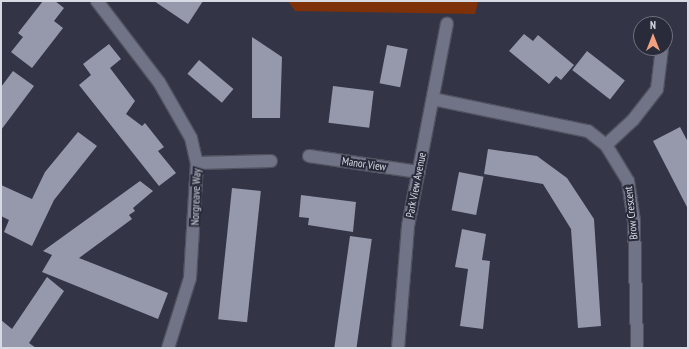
<!DOCTYPE html>
<html>
<head>
<meta charset="utf-8">
<style>
	body { margin:0 }
	#map { position:relative; width:689px; height:349px; overflow:hidden; background:#333546; font-family:"PT Sans Narrow",sans-serif }
	div>[style] { position:absolute }
	.green>* { inset:0; background:#7e3109 }
	.building>* { inset:0; background:#9699ac; transform-origin:0 0 }
	.roads { filter:drop-shadow(1px 0 #50525f) drop-shadow(-1px 0 #50525f) drop-shadow(0 1px #50525f) drop-shadow(0 -1px #50525f) }
	.lane>* { height:12px; margin:-6px; padding:0 6px; transform-origin:6px; border-radius:6px; background:#717487 }
	.street>* { height:12px; margin:-6px; padding:0 6px; transform-origin:6px; border-radius:6px; background:#717487 }
	span { translate:-50% -50%; white-space:nowrap; text-align:center; line-height:1.15; -webkit-text-stroke:4px #292b3b; paint-order:stroke }
	.street-label { font-size:11px; color:#d7d9e3 }
	.frame { position:absolute; inset:0; border:2px solid #d7d9e3; pointer-events:none }
	.north { position:absolute; left:633px; top:16px; width:40px; height:40px; box-sizing:border-box; background:#292b3b; border:1px solid #6f717e; border-radius:50%; rotate:0deg; font-size:11px; font-weight:700; line-height:16px; text-align:center; color:#d7d9e3 }
	.north::after { content:''; display:block; margin:auto; width:14px; height:18px; background:#f2a07f; clip-path:polygon(50% 0,100% 100%,50% 72%,0 100%) }
</style>
</head>
<body>
<div id="map">
	<div class="green">
		<div style="clip-path:polygon(288px 1px,477px 1px,478px 2px,475px 14px,295px 11px)"></div>
	</div>
	<div class="building">
		<div style="clip-path:polygon(43px 1px,55px 1px,64px 8px,54px 21px,63px 28px,32px 68px,11px 52px,23px 37px,18px 33px)"></div>
		<div style="clip-path:polygon(154px 1px,203px 1px,188px 24px)"></div>
		<div style="clip-path:polygon(524px 34px,533px 41px,538px 35px,574px 65px,561px 80px,556px 76px,549px 84px,509px 51px)"></div>
		<div style="clip-path:polygon(252px 37px,282px 57px,280px 118px,252px 118px)"></div>
		<div style="clip-path:polygon(109px 44px,121px 59px,110px 68px,135px 101px,126px 114px,142px 126px,145px 123px,164px 147px,158px 151px,176px 173px,159px 186px,79px 85px,91px 75px,83px 64px)"></div>
		<div style="left:387px;top:45px;width:21px;height:39px;rotate:11deg"></div>
		<div style="left:587px;top:51px;width:48px;height:24px;rotate:38deg"></div>
		<div style="left:199px;top:60px;width:45px;height:18px;rotate:40deg"></div>
		<div style="clip-path:polygon(13px 71px,34px 86px,1px 130px,1px 87px)"></div>
		<div style="left:333px;top:86px;width:41px;height:37px;rotate:7deg"></div>
		<div style="clip-path:polygon(680px 127px,688px 142px,688px 209px,653px 141px)"></div>
		<div style="clip-path:polygon(78px 132px,97px 146px,54px 200px,32px 246px,4px 232px,9px 220px,1px 216px,1px 185px,32px 199px,45px 172px)"></div>
		<div style="clip-path:polygon(488px 149px,537px 156px,567px 178px,594px 219px,601px 326px,578px 328px,571px 229px,543px 184px,484px 174px)"></div>
		<div style="left:459px;top:172px;width:25px;height:39px;rotate:11deg"></div>
		<div style="clip-path:polygon(140px 181px,153px 191px,133px 208px,135px 211px,129px 215px,132px 219px,79px 258px,168px 293px,158px 319px,42px 272px,52px 255px,43px 251px)"></div>
		<div style="left:232px;top:188px;width:29px;height:132px;rotate:6deg"></div>
		<div style="clip-path:polygon(301px 195px,356px 202px,353px 232px,308px 225px,309px 218px,299px 217px)"></div>
		<div style="clip-path:polygon(462px 229px,486px 234px,482px 260px,490px 261px,483px 329px,460px 326px,468px 269px,455px 267px)"></div>
		<div style="left:350px;top:236px;width:22px;height:113px;rotate:8deg"></div>
		<div style="clip-path:polygon(47px 277px,64px 291px,29px 343px,36px 348px,1px 348px,1px 320px,12px 329px)"></div>
	</div>
	<div class="roads">
		<div class="lane">
			<div style="left:606px;top:145px;width:37px;rotate:-43deg"></div>
			<div style="left:633px;top:120px;width:39px;rotate:-52deg"></div>
			<div style="left:657px;top:89px;width:41px;rotate:-83deg"></div>
			<div style="left:197px;top:163px;width:74px;rotate:-1.5deg"></div>
		</div>
		<div class="street">
			<div style="left:97px;top:1px;width:102px;rotate:52.6deg"></div>
			<div style="left:159px;top:82px;width:64px;rotate:60.3deg"></div>
			<div style="left:191px;top:138px;width:26px;rotate:77deg"></div>
			<div style="left:197px;top:163px;width:115px;rotate:93.5deg"></div>
			<div style="left:190px;top:278px;width:73px;rotate:107.4deg"></div>
			<div style="left:433px;top:99px;width:158px;rotate:11.7deg"></div>
			<div style="left:588px;top:131px;width:23px;rotate:38deg"></div>
			<div style="left:606px;top:145px;width:42px;rotate:58.6deg"></div>
			<div style="left:628px;top:181px;width:40px;rotate:81.5deg"></div>
			<div style="left:634px;top:221px;width:127px;rotate:88.6deg"></div>
			<div style="left:309px;top:156px;width:111px;rotate:8.3deg"></div>
			<div style="left:398px;top:348px;width:122px;rotate:-85.3deg"></div>
			<div style="left:408px;top:226px;width:206px;rotate:-79.1deg"></div>
		</div>
	</div>
	<div class="street-label">
		<span style="left:364px;top:164px;rotate:8deg">Manor View</span>
		<span style="left:416px;top:185px;rotate:-79deg">Park View Avenue</span>
		<span style="left:196px;top:197px;rotate:-88deg">Norgreave Way</span>
		<span style="left:631px;top:213px;rotate:-96deg">Brow Crescent</span>
	</div>
	<div class="frame"></div>
	<div class="north">N</div>
</div>
</body>
</html>
